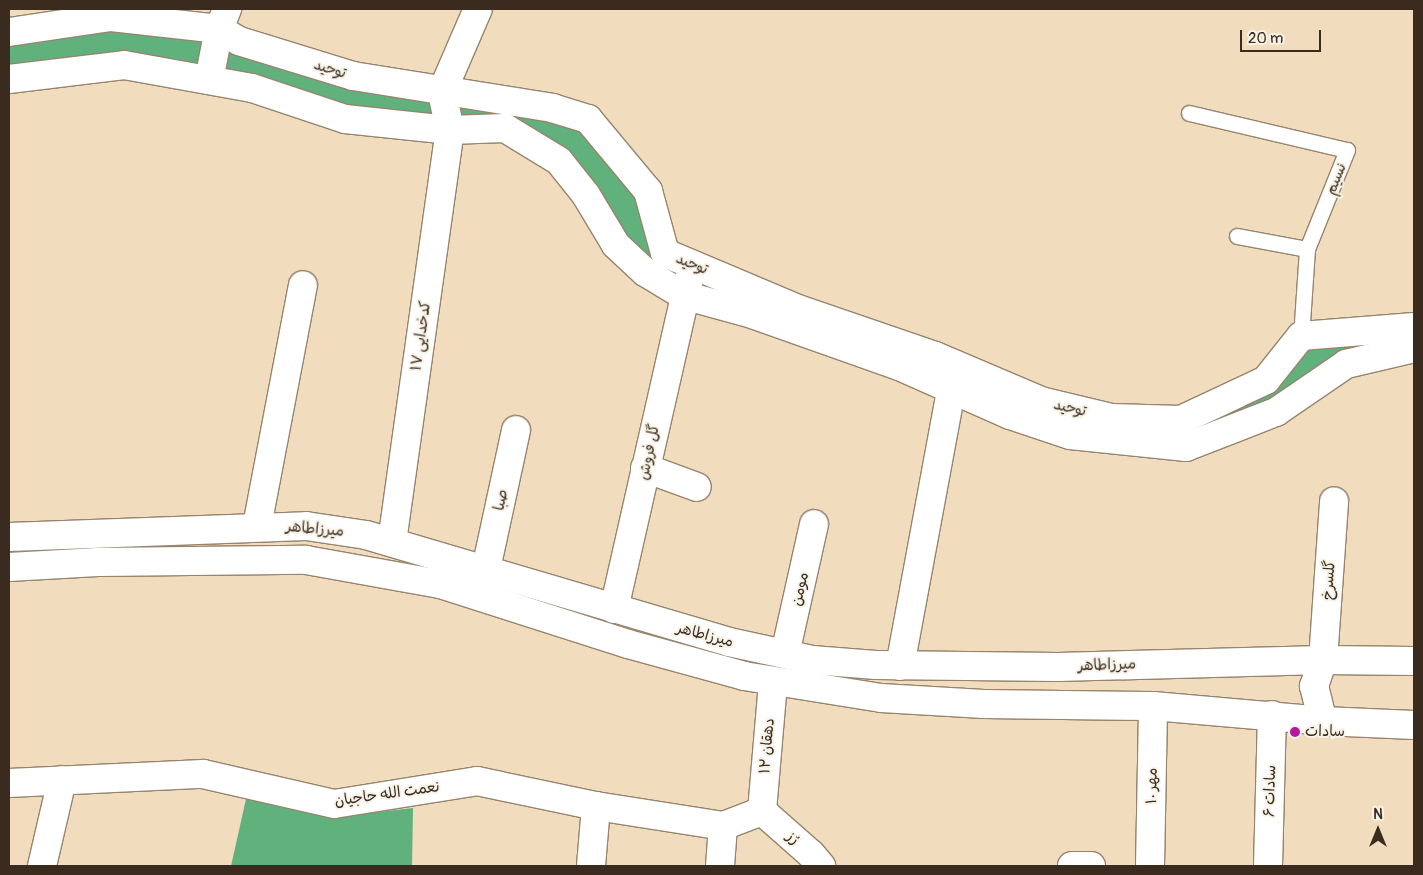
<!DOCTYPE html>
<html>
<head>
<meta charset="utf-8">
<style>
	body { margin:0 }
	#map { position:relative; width:1423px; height:875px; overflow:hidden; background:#f1ddbd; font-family:Pangolin,"Playpen Sans Arabic",sans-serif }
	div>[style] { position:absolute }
	.forest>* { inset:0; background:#61b17d }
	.roads { filter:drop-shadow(1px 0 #96846e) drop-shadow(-1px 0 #96846e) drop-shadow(0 1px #96846e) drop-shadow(0 -1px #96846e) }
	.service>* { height:15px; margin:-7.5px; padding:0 7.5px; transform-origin:7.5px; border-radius:7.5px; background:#fff }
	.minor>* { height:28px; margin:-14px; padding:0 14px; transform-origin:14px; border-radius:14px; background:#fff }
	.secondary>* { height:28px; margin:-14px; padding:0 14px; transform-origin:14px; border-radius:14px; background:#fff }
	.dots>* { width:14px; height:14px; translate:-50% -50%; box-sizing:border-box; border:2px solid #f7f3e8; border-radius:50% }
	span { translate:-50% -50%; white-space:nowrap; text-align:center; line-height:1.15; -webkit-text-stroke:4px #f7f3e8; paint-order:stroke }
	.street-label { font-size:15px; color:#3b2a1e }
	.poi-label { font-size:15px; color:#3b2a1e }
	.left { translate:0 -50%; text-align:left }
	.frame { position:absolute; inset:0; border:10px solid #3b2a1e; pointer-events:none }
	.north { position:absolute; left:1353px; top:805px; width:50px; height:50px; -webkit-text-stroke:4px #f7f3e8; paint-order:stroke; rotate:0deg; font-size:14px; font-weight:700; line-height:20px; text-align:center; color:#3b2a1e }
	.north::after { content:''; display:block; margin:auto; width:18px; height:22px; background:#3b2a1e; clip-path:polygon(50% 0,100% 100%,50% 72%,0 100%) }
	.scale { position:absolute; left:1240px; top:30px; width:81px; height:22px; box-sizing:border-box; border:2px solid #3b2a1e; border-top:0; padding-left:6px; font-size:15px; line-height:18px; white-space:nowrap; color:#3b2a1e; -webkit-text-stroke:4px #f7f3e8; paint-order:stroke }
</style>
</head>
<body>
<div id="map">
	<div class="forest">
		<div style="clip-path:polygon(109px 24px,213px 33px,235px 44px,339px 75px,383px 85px,499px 102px,583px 122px,642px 192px,661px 253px,790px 311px,966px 373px,1040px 405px,1107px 420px,1178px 424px,1265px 384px,1300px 344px,1414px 331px,1414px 342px,1348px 357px,1275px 408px,1186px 444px,1068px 434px,899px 363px,753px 312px,684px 292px,646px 268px,619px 243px,582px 183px,560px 157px,507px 123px,448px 126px,344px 115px,254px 85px,127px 61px,62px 68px,9px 78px,9px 38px)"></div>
		<div style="clip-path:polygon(246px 799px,335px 817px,413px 808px,412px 866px,231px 866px)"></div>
	</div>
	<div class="roads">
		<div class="service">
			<div style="left:1189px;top:113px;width:162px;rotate:13.2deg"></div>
			<div style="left:1347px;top:150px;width:107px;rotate:112deg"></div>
			<div style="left:1307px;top:249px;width:87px;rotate:93.9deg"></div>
			<div style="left:1237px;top:236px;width:71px;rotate:10.5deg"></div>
		</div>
		<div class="minor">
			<div style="left:9px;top:32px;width:103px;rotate:-8.4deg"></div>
			<div style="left:111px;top:17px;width:109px;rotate:6.3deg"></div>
			<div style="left:219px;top:29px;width:23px;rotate:31deg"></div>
			<div style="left:239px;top:41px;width:119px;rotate:17.1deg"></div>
			<div style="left:353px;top:76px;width:202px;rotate:9.1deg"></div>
			<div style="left:552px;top:108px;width:38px;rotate:17deg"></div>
			<div style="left:588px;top:119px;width:94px;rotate:50.2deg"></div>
			<div style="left:648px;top:191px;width:64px;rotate:74.7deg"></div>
			<div style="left:665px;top:253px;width:144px;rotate:22.8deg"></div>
			<div style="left:798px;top:309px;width:145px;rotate:18.9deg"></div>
			<div style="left:935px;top:356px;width:115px;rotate:23deg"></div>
			<div style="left:1041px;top:401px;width:73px;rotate:13.5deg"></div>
			<div style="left:1112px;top:418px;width:69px;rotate:1.7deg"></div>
			<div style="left:1181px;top:420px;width:94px;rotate:-25.2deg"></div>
			<div style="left:1266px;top:380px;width:56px;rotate:-51.5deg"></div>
			<div style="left:1301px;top:336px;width:113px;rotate:-4.6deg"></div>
			<div style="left:9px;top:79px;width:116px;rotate:-6.9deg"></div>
			<div style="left:124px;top:65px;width:130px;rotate:10.2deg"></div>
			<div style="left:252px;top:88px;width:98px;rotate:18.4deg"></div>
			<div style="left:345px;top:119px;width:106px;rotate:6deg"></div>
			<div style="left:450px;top:130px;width:55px;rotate:-2.1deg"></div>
			<div style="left:505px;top:128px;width:63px;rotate:31.4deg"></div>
			<div style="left:559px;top:161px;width:43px;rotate:51.5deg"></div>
			<div style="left:586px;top:195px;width:58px;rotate:59deg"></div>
			<div style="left:616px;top:245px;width:40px;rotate:43deg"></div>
			<div style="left:645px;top:272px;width:44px;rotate:31.2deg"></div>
			<div style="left:683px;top:295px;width:72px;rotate:15.4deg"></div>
			<div style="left:752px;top:314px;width:156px;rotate:19.5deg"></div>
			<div style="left:899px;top:366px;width:121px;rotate:23.8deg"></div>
			<div style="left:1010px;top:415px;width:63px;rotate:18.4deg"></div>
			<div style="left:1070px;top:435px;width:117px;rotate:5.9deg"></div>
			<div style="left:1186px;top:447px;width:97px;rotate:-21.3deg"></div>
			<div style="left:1276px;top:412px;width:85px;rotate:-34.4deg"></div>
			<div style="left:1346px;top:364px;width:70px;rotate:-13.2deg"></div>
			<div style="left:209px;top:80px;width:52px;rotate:-78.9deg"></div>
			<div style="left:219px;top:29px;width:22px;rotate:-68deg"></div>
			<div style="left:645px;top:468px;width:55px;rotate:20.1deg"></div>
			<div style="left:257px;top:526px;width:245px;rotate:-79.2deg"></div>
			<div style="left:392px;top:542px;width:416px;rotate:-82deg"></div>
			<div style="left:450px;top:130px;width:39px;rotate:-102deg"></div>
			<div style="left:442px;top:92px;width:90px;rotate:-66.6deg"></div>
			<div style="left:486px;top:569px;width:142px;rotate:-77.8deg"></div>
			<div style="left:614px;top:609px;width:338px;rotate:-77.2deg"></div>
			<div style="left:785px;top:654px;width:133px;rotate:-77.4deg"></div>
			<div style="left:1323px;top:660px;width:159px;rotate:-86deg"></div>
			<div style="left:900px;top:666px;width:281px;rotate:-79.5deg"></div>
			<div style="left:951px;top:390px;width:18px;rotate:-63deg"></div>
			<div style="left:9px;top:783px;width:194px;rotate:-2.7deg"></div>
			<div style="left:203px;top:774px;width:134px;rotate:12.9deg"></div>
			<div style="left:334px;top:804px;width:145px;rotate:-9.1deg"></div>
			<div style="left:477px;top:781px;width:122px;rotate:11.9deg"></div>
			<div style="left:596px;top:806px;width:129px;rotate:8.9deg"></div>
			<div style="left:723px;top:826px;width:42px;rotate:-21deg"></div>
			<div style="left:762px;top:811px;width:129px;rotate:-85.1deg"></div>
			<div style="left:762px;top:811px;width:65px;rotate:41.3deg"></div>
			<div style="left:811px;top:854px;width:16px;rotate:50deg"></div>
			<div style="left:42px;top:866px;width:88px;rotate:-76.9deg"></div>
			<div style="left:591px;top:866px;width:60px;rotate:-85.2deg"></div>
			<div style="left:720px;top:866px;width:40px;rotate:-85.7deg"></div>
			<div style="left:1072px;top:866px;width:19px"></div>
			<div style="left:1150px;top:866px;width:160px;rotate:-88.9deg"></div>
			<div style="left:1268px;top:866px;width:151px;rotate:-88.5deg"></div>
		</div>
		<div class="secondary">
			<div style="left:9px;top:537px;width:297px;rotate:-2.1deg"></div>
			<div style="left:306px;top:526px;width:61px;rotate:8.5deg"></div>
			<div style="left:366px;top:535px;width:378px;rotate:16.4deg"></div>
			<div style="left:729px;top:642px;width:85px;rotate:12.2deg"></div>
			<div style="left:812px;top:660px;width:64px;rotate:4.5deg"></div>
			<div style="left:876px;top:665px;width:182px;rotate:0.6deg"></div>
			<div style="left:1058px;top:667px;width:265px;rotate:-1.5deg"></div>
			<div style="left:1323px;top:660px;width:91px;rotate:0.6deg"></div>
			<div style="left:9px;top:567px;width:89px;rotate:-3.2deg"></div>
			<div style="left:98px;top:562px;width:208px;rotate:-0.6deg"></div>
			<div style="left:306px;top:560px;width:136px;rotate:10.2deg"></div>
			<div style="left:440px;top:584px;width:197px;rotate:17.7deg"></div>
			<div style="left:628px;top:644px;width:120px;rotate:15.4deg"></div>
			<div style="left:744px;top:676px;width:139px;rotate:9.1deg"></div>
			<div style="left:881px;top:698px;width:103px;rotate:3.3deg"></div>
			<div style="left:984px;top:704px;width:169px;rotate:0.7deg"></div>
			<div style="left:1153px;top:706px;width:171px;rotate:5deg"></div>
			<div style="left:1323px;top:721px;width:91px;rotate:2.5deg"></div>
			<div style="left:1323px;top:660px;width:28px;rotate:109deg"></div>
			<div style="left:1314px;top:686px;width:36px;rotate:76deg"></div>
		</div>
	</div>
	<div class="dots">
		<div style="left:1295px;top:732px;background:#b5179e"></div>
	</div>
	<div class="street-label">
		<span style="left:330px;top:69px;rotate:17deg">توحید</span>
		<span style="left:1336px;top:179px;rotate:-68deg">نسیم</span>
		<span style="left:692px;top:264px;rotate:22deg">توحید</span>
		<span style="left:421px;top:336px;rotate:-82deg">کدخدایی ۱۷</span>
		<span style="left:1070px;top:408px;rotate:13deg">توحید</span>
		<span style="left:649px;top:452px;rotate:-78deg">گل فروش</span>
		<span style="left:501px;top:500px;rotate:-78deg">صبا</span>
		<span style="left:315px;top:529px;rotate:5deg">میرزاطاهر</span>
		<span style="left:1329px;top:580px;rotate:-86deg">گلسرخ</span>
		<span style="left:800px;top:589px;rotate:-77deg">مومن</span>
		<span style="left:705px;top:635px;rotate:15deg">میرزاطاهر</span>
		<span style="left:1107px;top:665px;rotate:-2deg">میرزاطاهر</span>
		<span style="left:767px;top:746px;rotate:-85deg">دهقان ۱۲</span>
		<span style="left:1152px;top:786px;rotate:-89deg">مهر ۱۰</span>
		<span style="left:1270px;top:791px;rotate:-88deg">سادات ۶</span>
		<span style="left:387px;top:794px;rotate:-8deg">نعمت الله حاجیان</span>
		<span style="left:793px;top:838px;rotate:41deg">رُز</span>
	</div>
	<div class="poi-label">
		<span class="left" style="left:1305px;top:732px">سادات</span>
	</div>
	<div class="frame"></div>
	<div class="north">N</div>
	<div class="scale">20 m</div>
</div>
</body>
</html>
